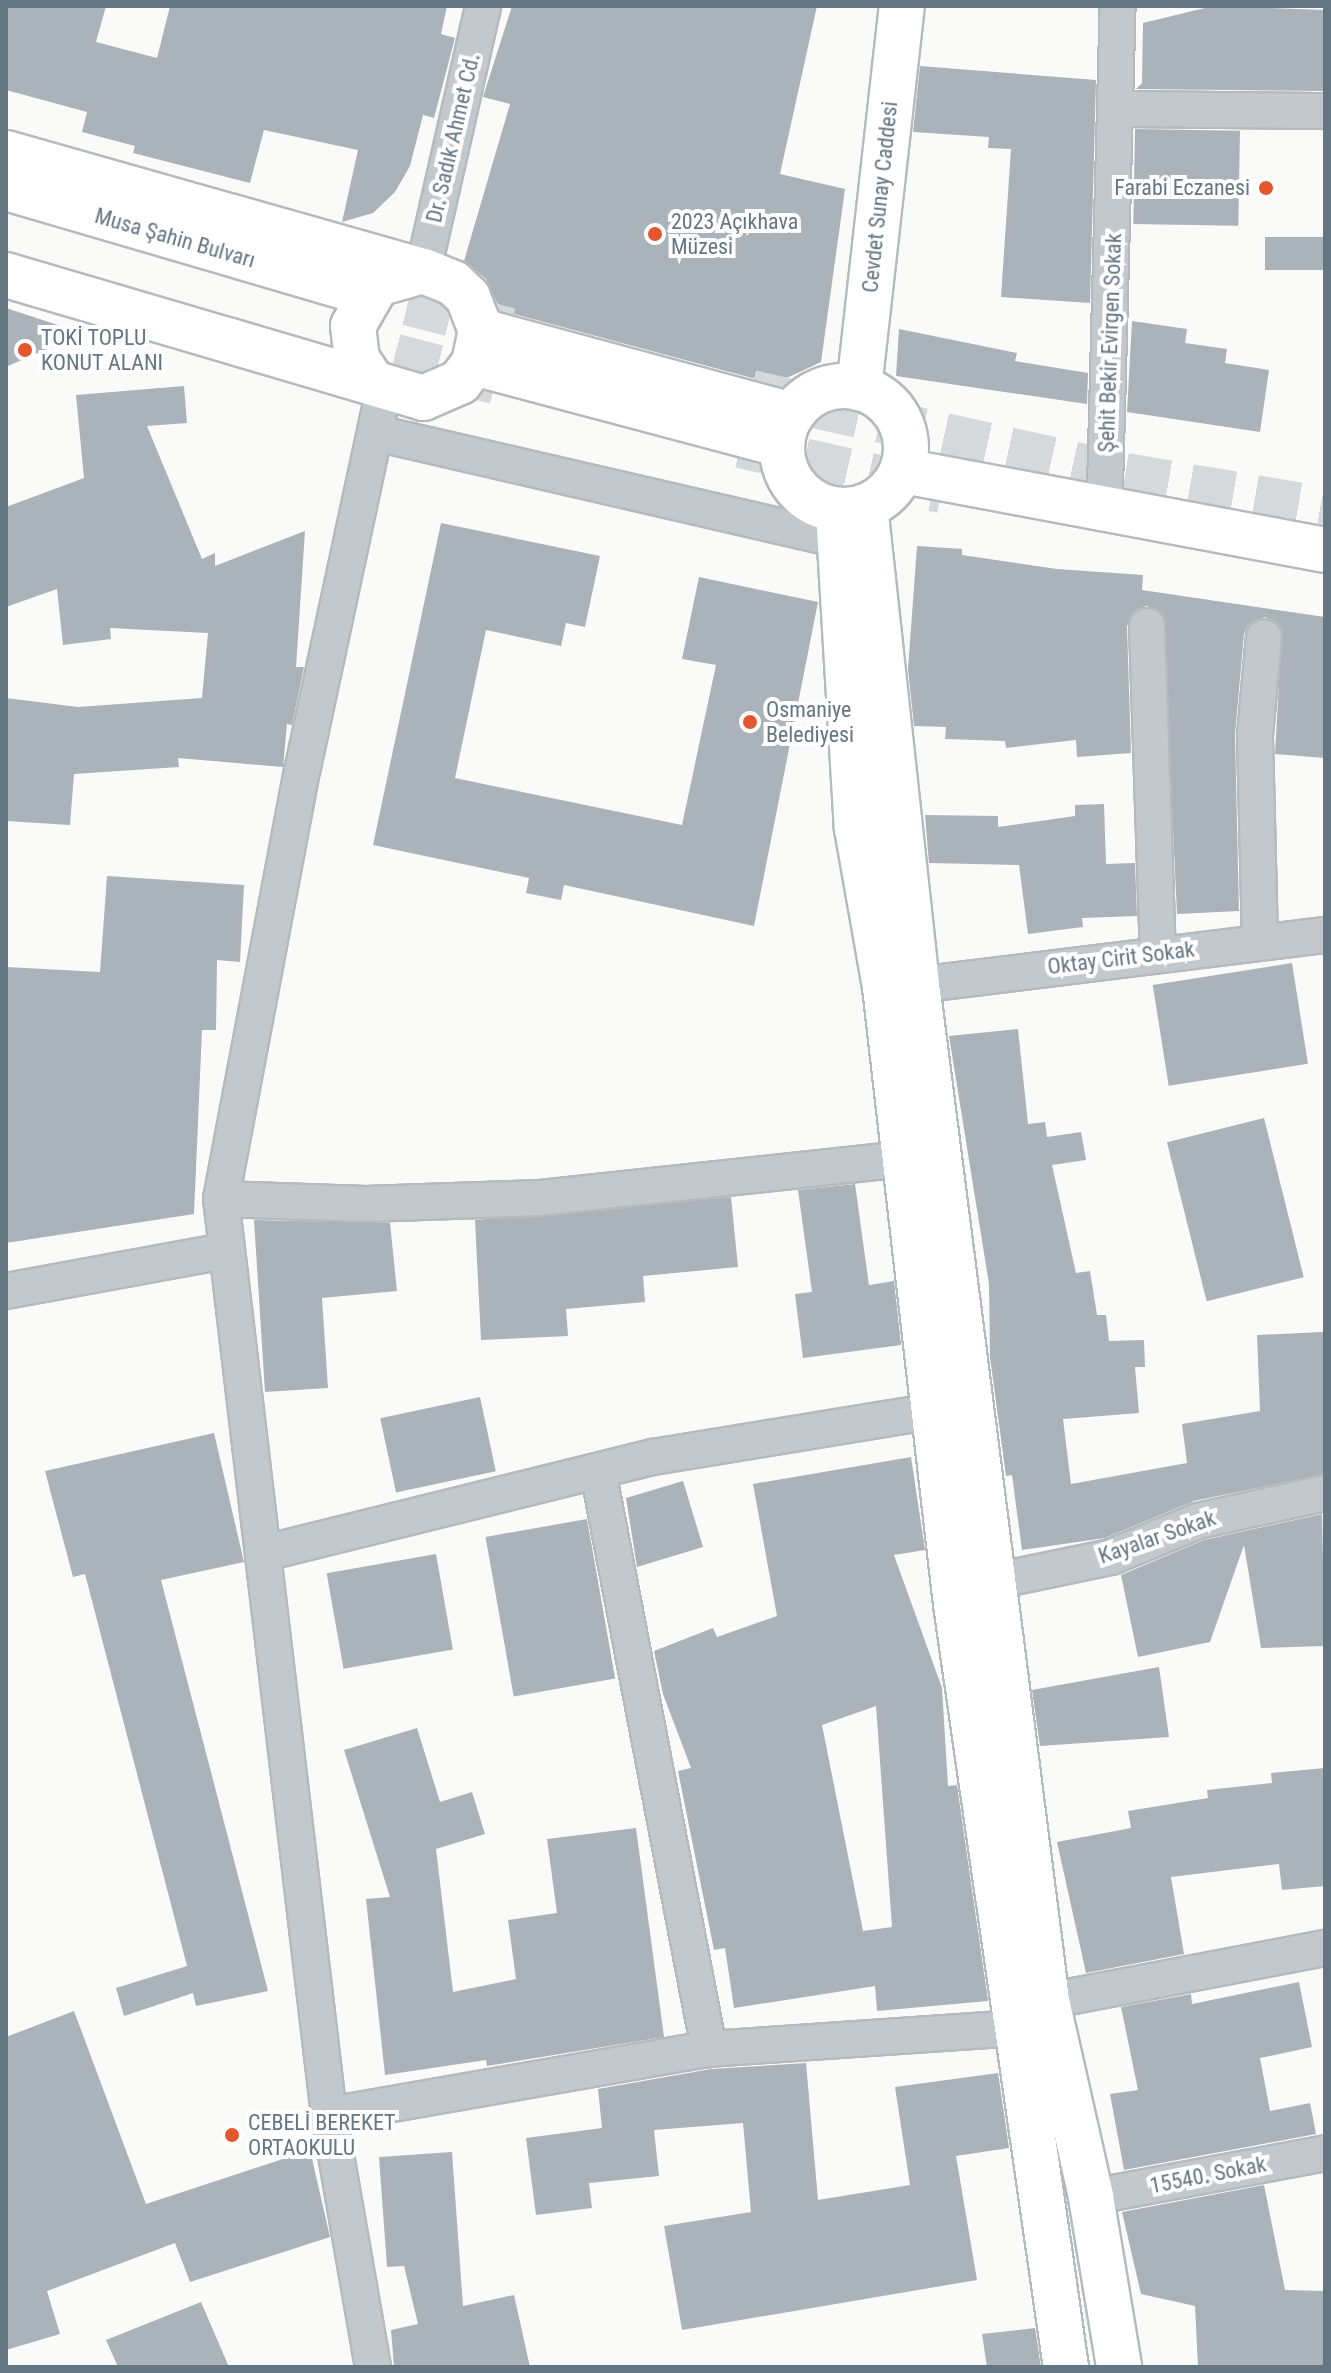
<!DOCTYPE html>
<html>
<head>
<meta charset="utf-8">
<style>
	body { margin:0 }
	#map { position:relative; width:1331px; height:2373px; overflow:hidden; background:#fafaf8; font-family:"Roboto Condensed",sans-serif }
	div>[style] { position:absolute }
	.building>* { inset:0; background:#aab3b9; transform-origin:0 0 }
	.major-tunnel>* { height:44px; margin-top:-22px; transform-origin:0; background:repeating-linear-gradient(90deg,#d5d9db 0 44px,transparent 0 66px) }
	.roads { filter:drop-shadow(2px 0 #b5babe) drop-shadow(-2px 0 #b5babe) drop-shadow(0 2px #b5babe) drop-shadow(0 -2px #b5babe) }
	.minor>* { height:34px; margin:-17px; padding:0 17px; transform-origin:17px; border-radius:17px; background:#c3c8cc }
	.major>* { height:44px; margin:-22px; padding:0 22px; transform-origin:22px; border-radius:22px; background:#fff }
	.major>.ring { margin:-22px; padding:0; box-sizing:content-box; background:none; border:44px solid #fff; border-radius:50% }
	.dots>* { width:22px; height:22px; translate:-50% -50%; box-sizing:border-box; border:4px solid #fff; border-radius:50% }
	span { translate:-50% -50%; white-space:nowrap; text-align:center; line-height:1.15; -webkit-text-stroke:8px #fff; paint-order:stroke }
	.street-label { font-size:22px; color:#657683 }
	.poi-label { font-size:22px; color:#657683 }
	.right { translate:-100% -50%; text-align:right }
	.left { translate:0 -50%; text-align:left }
	.frame { position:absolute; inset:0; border:8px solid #657683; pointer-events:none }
</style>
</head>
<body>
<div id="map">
	<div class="building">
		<div style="clip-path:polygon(6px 6px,106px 6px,96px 42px,157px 58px,170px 6px,447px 6px,441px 34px,455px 38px,434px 118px,423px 115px,410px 166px,395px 192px,373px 213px,342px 222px,358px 150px,264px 130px,250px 183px,133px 153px,135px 146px,82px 132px,87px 112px,6px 90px)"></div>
		<div style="clip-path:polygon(512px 6px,817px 6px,780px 174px,845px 189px,821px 362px,774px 384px,514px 314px,497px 303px,486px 279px,464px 261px,510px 104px,483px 97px)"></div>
		<div style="clip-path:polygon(1213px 6px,1325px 10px,1325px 91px,1136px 89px,1142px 83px,1143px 23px)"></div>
		<div style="clip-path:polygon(920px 66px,1096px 80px,1090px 303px,1001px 297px,1011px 149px,988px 148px,989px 137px,913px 132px)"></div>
		<div style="left:1135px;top:129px;width:105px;height:95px;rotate:1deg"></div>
		<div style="left:1325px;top:237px;width:33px;height:60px;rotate:90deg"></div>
		<div style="clip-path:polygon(6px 308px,82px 333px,6px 367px)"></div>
		<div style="clip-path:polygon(1132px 321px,1187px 329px,1185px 343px,1227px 349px,1225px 363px,1269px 370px,1260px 432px,1127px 412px)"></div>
		<div style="clip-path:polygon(899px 329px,1017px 353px,1015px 361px,1088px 373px,1087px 404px,896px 376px)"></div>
		<div style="clip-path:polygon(184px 386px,187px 423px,147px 426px,202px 559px,215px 553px,215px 566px,305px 531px,296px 667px,304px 667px,292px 725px,287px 724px,283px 767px,178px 758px,179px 767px,74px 774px,70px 825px,6px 821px,6px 698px,78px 707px,202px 698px,208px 633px,110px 628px,111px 639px,63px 645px,57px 589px,6px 607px,6px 507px,84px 478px,76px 395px)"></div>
		<div style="clip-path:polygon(441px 523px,600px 556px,585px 627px,566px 623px,561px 646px,486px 630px,455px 778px,682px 825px,716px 665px,682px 659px,699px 577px,818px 602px,754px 926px,564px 885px,561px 900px,526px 893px,529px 878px,373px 845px)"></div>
		<div style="clip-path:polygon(917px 546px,962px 549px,962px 555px,1057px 569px,1143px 575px,1142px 590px,1325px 617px,1325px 758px,1275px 754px,1282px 629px,1265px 617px,1248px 625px,1244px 634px,1235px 735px,1239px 911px,1177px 914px,1163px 615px,1147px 606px,1137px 609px,1127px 626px,1131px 753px,1077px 757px,1076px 740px,1006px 748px,1005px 741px,945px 739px,946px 727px,914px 726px,908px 669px)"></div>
		<div style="clip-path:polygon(1104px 804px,1106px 864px,1135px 863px,1137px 916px,1082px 918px,1083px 927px,1028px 934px,1019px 865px,929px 863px,925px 815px,998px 816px,998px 827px,1075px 816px,1075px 805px)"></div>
		<div style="clip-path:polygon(107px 876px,244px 885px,240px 962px,217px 960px,216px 1030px,202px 1030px,194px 1214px,6px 1243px,6px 967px,100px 972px)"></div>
		<div style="left:1292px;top:963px;width:102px;height:141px;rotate:81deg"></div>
		<div style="clip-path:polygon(1018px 1029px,1028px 1124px,1045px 1122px,1047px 1137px,1081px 1132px,1086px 1160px,1052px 1165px,1076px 1273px,1090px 1271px,1097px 1315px,1106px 1315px,1109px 1341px,1144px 1340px,1145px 1367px,1135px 1367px,1139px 1413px,1063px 1419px,1071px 1484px,1187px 1463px,1182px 1424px,1260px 1411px,1257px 1335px,1323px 1332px,1325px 1474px,1194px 1501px,1105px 1538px,1022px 1550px,1012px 1475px,1006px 1476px,990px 1357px,989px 1284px,949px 1036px)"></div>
		<div style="left:1264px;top:1118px;width:164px;height:100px;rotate:76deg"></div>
		<div style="clip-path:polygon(855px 1184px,869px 1285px,894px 1281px,901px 1345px,803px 1358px,795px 1294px,812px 1292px,798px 1190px)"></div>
		<div style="clip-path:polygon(731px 1197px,738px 1267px,643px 1276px,645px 1302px,566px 1309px,568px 1336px,481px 1340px,475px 1220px)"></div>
		<div style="clip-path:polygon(254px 1220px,390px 1223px,397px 1291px,322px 1298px,328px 1388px,265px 1392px)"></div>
		<div style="left:480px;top:1397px;width:76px;height:102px;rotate:78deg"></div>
		<div style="clip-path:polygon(214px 1433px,244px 1562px,161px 1580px,268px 1991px,196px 2006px,193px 1993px,124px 2016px,116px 1988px,187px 1966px,85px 1574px,73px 1577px,45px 1471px)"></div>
		<div style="clip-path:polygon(evenodd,911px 1457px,925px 1550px,894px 1555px,942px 1688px,948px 1786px,957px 1785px,988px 2001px,877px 2011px,875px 1986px,734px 2008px,725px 1948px,714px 1950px,678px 1771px,691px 1768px,663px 1694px,654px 1651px,713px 1628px,717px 1637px,777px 1616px,753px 1484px,911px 1457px,876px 1706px,892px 1927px,863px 1931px,822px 1725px,876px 1706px)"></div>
		<div style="clip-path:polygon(683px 1481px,703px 1547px,637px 1567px,626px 1498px)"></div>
		<div style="clip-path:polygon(1322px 1514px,1325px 1646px,1261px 1648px,1244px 1545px,1210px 1642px,1138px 1657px,1121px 1575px,1204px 1540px)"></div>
		<div style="left:587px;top:1519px;width:162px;height:103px;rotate:80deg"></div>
		<div style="left:436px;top:1554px;width:97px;height:111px;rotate:80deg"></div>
		<div style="clip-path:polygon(1159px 1667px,1169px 1737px,1040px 1746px,1032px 1690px)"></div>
		<div style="clip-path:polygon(417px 1728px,440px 1802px,472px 1792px,485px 1834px,436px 1849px,453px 1992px,516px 1979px,508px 1920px,557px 1913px,547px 1839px,636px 1828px,664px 2037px,487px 2066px,486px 2060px,385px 2075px,366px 1899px,390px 1897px,344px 1750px)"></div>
		<div style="clip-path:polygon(1325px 1768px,1325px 1886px,1282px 1890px,1279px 1864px,1171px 1877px,1184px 1954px,1086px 1973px,1057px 1842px,1131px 1828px,1128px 1811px,1208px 1798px,1207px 1790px,1272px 1783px,1271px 1773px)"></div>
		<div style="clip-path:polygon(1299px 1982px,1312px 2047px,1260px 2058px,1270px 2111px,1310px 2103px,1316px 2134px,1124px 2170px,1110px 2094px,1138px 2090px,1121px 2007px,1191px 1994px,1192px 2004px)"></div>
		<div style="clip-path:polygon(74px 2011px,146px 2204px,310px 2150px,330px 2237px,190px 2282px,175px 2243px,47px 2291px,60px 2334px,6px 2350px,6px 2037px)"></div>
		<div style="clip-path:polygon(806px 2063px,818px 2200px,910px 2185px,895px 2087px,998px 2073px,1009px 2148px,956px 2156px,977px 2280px,682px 2330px,664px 2226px,751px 2212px,743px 2123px,654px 2130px,659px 2176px,589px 2183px,592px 2208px,536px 2215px,526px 2138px,602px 2128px,598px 2089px,711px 2069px)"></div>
		<div style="clip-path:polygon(452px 2152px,463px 2306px,514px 2295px,530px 2367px,394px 2367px,391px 2330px,418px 2324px,404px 2266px,387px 2267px,379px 2157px)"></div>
		<div style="clip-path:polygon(1264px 2185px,1285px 2290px,1325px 2291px,1325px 2367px,1198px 2367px,1195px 2306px,1141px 2294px,1122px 2212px)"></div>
		<div style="clip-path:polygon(201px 2302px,229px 2367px,118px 2367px,106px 2340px)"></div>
		<div style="clip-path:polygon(1035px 2328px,1041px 2367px,987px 2367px,982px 2334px)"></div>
	</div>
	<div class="major-tunnel">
		<div style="left:344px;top:287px;width:171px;rotate:14.5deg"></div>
		<div style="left:331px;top:339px;width:170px;rotate:14.7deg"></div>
		<div style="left:751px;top:392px;width:383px;rotate:12.5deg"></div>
		<div style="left:1125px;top:475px;width:203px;rotate:9.6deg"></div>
		<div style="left:740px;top:446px;width:207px;rotate:12.6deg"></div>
	</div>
	<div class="roads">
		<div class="minor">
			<div style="left:1119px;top:109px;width:206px;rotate:0.6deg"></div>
			<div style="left:423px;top:271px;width:272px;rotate:-77.2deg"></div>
			<div style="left:376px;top:433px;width:476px;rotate:13deg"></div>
			<div style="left:1105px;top:488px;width:482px;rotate:-88.5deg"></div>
			<div style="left:1147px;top:626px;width:327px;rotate:88.1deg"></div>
			<div style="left:1260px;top:942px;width:207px;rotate:-91.4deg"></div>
			<div style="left:1255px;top:735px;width:98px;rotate:-84.8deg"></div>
			<div style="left:917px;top:985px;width:411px;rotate:-7deg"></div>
			<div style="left:221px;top:1199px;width:145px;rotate:2deg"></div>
			<div style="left:366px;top:1204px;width:173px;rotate:-2deg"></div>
			<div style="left:539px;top:1198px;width:364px;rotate:-6.1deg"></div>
			<div style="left:6px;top:1291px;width:223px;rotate:-10.4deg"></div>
			<div style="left:598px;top:1471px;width:589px;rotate:79.13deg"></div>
			<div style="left:265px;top:1553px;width:400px;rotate:-13.9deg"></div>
			<div style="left:653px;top:1457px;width:286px;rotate:-9.3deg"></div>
			<div style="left:990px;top:1582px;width:124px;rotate:-11.7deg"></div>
			<div style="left:1111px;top:1557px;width:94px;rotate:-22.5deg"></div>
			<div style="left:1198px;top:1521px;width:130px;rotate:-12.4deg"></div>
			<div style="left:1047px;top:2001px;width:283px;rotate:-10.8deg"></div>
			<div style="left:329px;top:2115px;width:386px;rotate:-9.9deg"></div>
			<div style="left:709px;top:2049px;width:307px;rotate:-3.9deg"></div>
			<div style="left:1091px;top:2197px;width:238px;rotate:-10.6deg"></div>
			<div style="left:373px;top:2367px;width:256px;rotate:-99.9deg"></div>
			<div style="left:329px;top:2115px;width:922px;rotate:-96.72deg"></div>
			<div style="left:221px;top:1199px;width:440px;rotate:-79.3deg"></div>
			<div style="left:303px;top:767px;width:386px;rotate:-77.9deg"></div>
		</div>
		<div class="major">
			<div style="left:6px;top:153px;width:433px;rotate:15.8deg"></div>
			<div style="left:6px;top:188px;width:352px;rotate:16.3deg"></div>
			<div style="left:6px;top:275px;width:435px;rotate:16.4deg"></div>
			<div style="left:423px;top:398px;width:40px;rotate:-23.4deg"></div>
			<div style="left:460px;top:382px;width:24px;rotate:-54deg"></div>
			<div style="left:474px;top:363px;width:33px;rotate:-78deg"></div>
			<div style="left:481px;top:331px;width:36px;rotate:-111deg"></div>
			<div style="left:468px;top:297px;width:21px;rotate:-137deg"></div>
			<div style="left:453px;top:283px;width:32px;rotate:-158deg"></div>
			<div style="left:423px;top:271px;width:48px;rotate:164.2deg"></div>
			<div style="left:377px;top:284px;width:48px;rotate:119.7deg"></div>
			<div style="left:353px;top:326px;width:33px;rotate:83deg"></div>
			<div style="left:357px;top:359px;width:22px;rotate:56deg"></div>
			<div style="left:481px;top:331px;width:322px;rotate:15.1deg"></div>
			<div style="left:474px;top:363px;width:319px;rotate:14.9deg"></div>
			<div class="ring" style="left:782px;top:386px;width:80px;height:80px"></div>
			<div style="left:859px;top:388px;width:384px;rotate:-83.6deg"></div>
			<div style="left:903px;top:471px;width:429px;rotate:10.6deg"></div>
			<div style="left:865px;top:506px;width:482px;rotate:83.8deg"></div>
			<div style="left:917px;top:985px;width:1024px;rotate:82.71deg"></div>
			<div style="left:1047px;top:2001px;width:201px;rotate:77.3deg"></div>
			<div style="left:1091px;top:2197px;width:172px;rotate:80.6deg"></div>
			<div style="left:839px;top:528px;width:301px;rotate:86.6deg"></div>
			<div style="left:857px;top:828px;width:161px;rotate:80deg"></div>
			<div style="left:885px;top:987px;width:621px;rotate:83.44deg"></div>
			<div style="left:956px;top:1604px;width:771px;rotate:81.8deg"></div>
		</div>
	</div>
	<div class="dots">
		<div style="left:1266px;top:188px;background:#e4572e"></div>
		<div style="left:655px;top:234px;background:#e4572e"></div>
		<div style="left:25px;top:350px;background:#e4572e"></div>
		<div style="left:750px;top:722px;background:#e4572e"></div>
		<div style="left:232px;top:2135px;background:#e4572e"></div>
	</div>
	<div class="street-label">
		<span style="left:453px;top:138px;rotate:-77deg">Dr. Sadık Ahmet Cd.</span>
		<span style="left:880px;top:197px;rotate:-84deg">Cevdet Sunay Caddesi</span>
		<span style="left:175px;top:238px;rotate:16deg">Musa Şahin Bulvarı</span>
		<span style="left:1110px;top:343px;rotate:-88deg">Şehit Bekir Evirgen Sokak</span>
		<span style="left:1121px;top:958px;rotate:-7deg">Oktay Cirit Sokak</span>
		<span style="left:1157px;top:1537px;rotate:-19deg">Kayalar Sokak</span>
		<span style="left:1208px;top:2175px;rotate:-11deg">15540. Sokak</span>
	</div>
	<div class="poi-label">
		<span class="right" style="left:1250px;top:188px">Farabi Eczanesi</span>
		<span class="left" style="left:671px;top:234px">2023 Açıkhava<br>Müzesi</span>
		<span class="left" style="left:41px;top:350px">TOKİ TOPLU<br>KONUT ALANI</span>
		<span class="left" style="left:766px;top:722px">Osmaniye<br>Belediyesi</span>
		<span class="left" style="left:248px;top:2135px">CEBELİ BEREKET<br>ORTAOKULU</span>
	</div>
	<div class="frame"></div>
</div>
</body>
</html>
